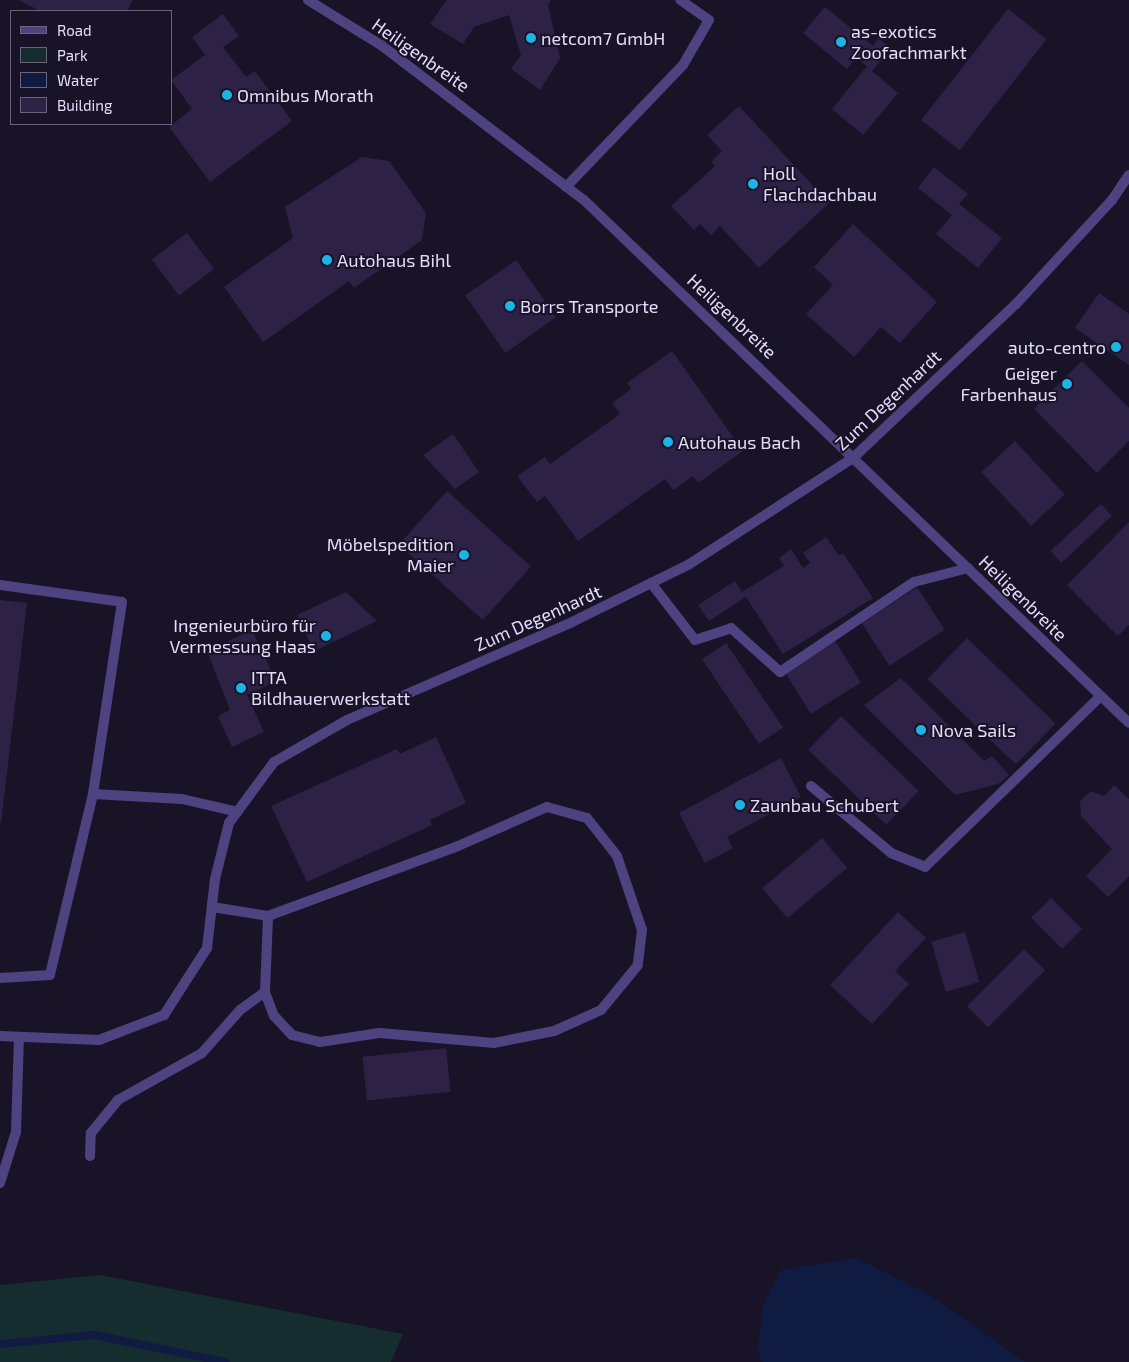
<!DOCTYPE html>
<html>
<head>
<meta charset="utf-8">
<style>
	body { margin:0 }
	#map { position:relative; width:1129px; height:1362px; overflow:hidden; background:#191327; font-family:"Exo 2",sans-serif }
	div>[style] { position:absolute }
	.green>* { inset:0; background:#162d30 }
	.water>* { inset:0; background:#101b42 }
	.stream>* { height:8px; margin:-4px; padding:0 4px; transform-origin:4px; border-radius:4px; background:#101b42 }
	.building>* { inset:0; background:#2e2146; transform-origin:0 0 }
	.lane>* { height:10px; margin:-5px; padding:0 5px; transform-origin:5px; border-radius:5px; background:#4e4381 }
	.street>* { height:10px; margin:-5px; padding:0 5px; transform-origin:5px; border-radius:5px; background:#4e4381 }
	.dots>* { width:14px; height:14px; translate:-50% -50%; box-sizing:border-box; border:2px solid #191327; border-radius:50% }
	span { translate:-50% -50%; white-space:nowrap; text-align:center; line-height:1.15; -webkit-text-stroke:4px #191327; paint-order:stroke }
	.poi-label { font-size:18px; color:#e4dcfb }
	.left { translate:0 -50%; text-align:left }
	.right { translate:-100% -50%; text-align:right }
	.street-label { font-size:18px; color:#e4dcfb }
	.legend { position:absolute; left:10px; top:10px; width:162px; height:115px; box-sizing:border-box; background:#191327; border:1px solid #6a637c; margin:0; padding:6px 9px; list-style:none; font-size:15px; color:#e4dcfb }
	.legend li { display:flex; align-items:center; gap:10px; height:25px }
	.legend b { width:25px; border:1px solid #6a637c }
</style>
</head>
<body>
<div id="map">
	<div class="green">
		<div style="clip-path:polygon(100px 1275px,403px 1334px,391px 1362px,0 1362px,0 1285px)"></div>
	</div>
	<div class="water">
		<div style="clip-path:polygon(857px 1258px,933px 1297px,1025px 1362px,761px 1362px,758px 1349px,763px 1306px,781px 1270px)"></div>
	</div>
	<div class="stream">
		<div style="left:0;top:1344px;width:94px;rotate:-5.5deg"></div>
		<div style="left:94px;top:1335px;width:134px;rotate:11.6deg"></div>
	</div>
	<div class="building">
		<div style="clip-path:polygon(19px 0,133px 0,127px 11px,40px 11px)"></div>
		<div style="clip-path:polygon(447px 0,551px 0,548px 5px,560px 58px,540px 90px,511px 69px,521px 55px,509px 15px,474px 27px,463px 44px,430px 24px)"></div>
		<div style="clip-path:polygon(825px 7px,873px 46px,878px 38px,891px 48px,872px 71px,898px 93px,863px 135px,832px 109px,867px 66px,856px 58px,847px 69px,803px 33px)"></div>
		<div style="left:1008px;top:9px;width:49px;height:141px;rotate:38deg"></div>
		<div style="clip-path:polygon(223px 14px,239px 36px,223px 47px,246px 77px,255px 71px,292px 121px,210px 182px,169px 127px,192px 109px,171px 80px,205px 55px,192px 37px)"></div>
		<div style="clip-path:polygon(739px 106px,829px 203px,759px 268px,720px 226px,711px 235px,700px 224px,694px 230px,671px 206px,715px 166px,711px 162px,722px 151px,707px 135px)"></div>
		<div style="clip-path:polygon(362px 157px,389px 161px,426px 213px,422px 240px,354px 288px,349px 281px,263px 342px,224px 287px,293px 238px,285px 207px)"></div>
		<div style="clip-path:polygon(934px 167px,968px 194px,959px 204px,1002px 238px,978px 268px,936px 234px,952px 215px,918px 188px)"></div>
		<div style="clip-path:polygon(853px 224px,937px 302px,900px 343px,881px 327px,854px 357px,806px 314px,833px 285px,814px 267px)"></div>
		<div style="left:187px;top:233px;width:45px;height:44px;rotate:53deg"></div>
		<div style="left:516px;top:260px;width:70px;height:62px;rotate:55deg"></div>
		<div style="clip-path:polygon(1099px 293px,1129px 314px,1129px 365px,1075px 328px)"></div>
		<div style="clip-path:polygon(672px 351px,743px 451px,698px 483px,693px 476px,673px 490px,665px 479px,578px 541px,545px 496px,537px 502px,517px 476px,545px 457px,550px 464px,620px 414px,612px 403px,631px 389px,627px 383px)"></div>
		<div style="clip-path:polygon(1082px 361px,1129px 408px,1129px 441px,1097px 473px,1034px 409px)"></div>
		<div style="clip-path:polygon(453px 434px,479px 472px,455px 489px,423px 455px)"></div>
		<div style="left:1015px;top:441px;width:73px;height:46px;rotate:47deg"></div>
		<div style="left:447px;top:491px;width:113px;height:72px;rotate:42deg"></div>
		<div style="left:1101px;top:504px;width:16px;height:69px;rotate:47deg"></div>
		<div style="clip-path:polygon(1129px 522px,1129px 625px,1118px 636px,1067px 585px)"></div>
		<div style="clip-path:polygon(826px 537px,839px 556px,843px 553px,873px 598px,783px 654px,746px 597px,709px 621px,698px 605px,735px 581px,742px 592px,784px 566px,779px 558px,791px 549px,803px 568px,810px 563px,803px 553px)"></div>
		<div style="left:917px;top:587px;width:51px;height:66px;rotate:57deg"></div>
		<div style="clip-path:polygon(346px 592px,377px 621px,314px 651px,297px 615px)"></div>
		<div style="clip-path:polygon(0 600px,27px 603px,1px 823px,0 823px)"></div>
		<div style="clip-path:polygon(252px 630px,276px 681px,247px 695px,264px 732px,232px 747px,218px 716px,230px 710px,207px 651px)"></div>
		<div style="left:967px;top:638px;width:123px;height:57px;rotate:44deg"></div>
		<div style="left:835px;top:641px;width:49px;height:59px;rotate:58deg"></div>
		<div style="left:726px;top:643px;width:102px;height:29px;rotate:56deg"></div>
		<div style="clip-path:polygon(901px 678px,984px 761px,992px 756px,1009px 775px,998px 784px,955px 795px,864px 705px)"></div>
		<div style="left:841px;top:716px;width:108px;height:47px;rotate:44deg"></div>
		<div style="clip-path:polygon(436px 737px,466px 803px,430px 820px,432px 825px,307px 882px,271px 806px,397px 749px,400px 754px)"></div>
		<div style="clip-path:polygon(781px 758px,801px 797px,727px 837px,733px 848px,705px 863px,679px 813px)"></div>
		<div style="clip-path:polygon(1114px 785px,1129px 799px,1129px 876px,1108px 897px,1086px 876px,1112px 849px,1081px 816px,1080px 801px,1091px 791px,1104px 796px)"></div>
		<div style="left:822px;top:838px;width:39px;height:78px;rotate:50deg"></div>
		<div style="left:1051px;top:898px;width:44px;height:28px;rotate:45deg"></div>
		<div style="clip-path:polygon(898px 912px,926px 938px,895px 971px,909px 984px,872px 1024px,830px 985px)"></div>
		<div style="left:965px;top:932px;width:52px;height:35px;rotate:74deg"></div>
		<div style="left:1024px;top:949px;width:30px;height:81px;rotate:45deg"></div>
		<div style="left:446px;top:1048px;width:44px;height:84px;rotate:84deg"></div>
	</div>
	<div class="lane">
		<div style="left:566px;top:187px;width:169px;rotate:-46.2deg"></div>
		<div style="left:683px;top:65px;width:52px;rotate:-60deg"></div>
		<div style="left:709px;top:20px;width:35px;rotate:-145deg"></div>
		<div style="left:651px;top:583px;width:72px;rotate:52.3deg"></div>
		<div style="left:695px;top:640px;width:38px;rotate:-18deg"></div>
		<div style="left:731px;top:628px;width:66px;rotate:41.9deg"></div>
		<div style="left:780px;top:672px;width:161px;rotate:-33.9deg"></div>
		<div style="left:914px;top:582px;width:56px;rotate:-14.5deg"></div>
		<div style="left:0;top:585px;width:123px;rotate:7.9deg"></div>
		<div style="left:122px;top:602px;width:194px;rotate:98.6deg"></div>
		<div style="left:93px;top:794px;width:186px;rotate:103.4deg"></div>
		<div style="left:50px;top:975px;width:50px;rotate:176.6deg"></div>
		<div style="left:93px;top:794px;width:89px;rotate:3.2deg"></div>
		<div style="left:182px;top:799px;width:57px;rotate:13.1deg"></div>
		<div style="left:212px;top:907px;width:57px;rotate:9.1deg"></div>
		<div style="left:268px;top:916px;width:202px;rotate:-20.2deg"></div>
		<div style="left:458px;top:846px;width:97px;rotate:-23.7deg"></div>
		<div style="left:547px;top:807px;width:41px;rotate:15.4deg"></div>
		<div style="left:587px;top:818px;width:48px;rotate:51.7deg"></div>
		<div style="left:617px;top:856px;width:78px;rotate:71.3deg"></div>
		<div style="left:642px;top:930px;width:35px;rotate:97deg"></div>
		<div style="left:638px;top:965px;width:58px;rotate:129.4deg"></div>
		<div style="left:601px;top:1010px;width:51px;rotate:155.9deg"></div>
		<div style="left:554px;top:1031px;width:61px;rotate:168.7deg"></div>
		<div style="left:494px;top:1043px;width:115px;rotate:-175deg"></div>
		<div style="left:379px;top:1033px;width:60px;rotate:171.3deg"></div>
		<div style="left:320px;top:1042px;width:29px;rotate:-166deg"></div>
		<div style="left:292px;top:1035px;width:26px;rotate:-133deg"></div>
		<div style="left:274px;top:1016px;width:26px;rotate:-111deg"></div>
		<div style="left:265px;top:992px;width:76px;rotate:-87.7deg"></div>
		<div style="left:90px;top:1156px;width:23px;rotate:-88deg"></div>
		<div style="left:91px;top:1133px;width:43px;rotate:-50.7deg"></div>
		<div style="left:118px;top:1100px;width:96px;rotate:-29.2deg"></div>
		<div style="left:202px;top:1053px;width:57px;rotate:-48.5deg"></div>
		<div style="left:240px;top:1010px;width:31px;rotate:-36deg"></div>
		<div style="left:0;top:1183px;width:53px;rotate:-72.6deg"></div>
		<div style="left:16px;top:1132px;width:95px;rotate:-88.2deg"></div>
	</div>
	<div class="street">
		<div style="left:308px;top:0;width:86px;rotate:31.7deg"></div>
		<div style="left:381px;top:45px;width:255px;rotate:37.4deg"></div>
		<div style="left:584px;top:200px;width:755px;rotate:43.82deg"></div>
		<div style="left:811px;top:786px;width:104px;rotate:39.9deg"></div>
		<div style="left:891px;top:853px;width:37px;rotate:22deg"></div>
		<div style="left:925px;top:867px;width:245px;rotate:-44.2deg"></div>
		<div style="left:0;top:1036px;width:99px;rotate:2.3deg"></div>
		<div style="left:99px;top:1040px;width:70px;rotate:-21deg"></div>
		<div style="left:164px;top:1015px;width:80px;rotate:-57.3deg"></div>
		<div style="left:207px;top:948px;width:69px;rotate:-83.4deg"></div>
		<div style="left:215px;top:879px;width:58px;rotate:-76deg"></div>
		<div style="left:229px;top:823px;width:76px;rotate:-53.6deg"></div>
		<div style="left:274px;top:762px;width:84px;rotate:-29.9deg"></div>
		<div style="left:347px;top:720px;width:245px;rotate:-23.5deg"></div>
		<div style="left:572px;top:622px;width:129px;rotate:-26.2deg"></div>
		<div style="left:688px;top:565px;width:197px;rotate:-33deg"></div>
		<div style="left:853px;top:458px;width:224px;rotate:-43.4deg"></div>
		<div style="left:1016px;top:304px;width:142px;rotate:-47.3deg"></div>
		<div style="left:1112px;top:200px;width:30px;rotate:-56deg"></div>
	</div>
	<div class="dots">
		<div style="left:531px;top:38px;background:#1cb4e7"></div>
		<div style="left:841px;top:42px;background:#1cb4e7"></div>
		<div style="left:227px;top:95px;background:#1cb4e7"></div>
		<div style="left:753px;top:184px;background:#1cb4e7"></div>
		<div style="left:327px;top:260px;background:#1cb4e7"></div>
		<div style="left:510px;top:306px;background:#1cb4e7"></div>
		<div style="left:1116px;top:347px;background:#1cb4e7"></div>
		<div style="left:1067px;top:384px;background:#1cb4e7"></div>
		<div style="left:668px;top:442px;background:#1cb4e7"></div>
		<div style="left:464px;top:555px;background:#1cb4e7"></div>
		<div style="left:326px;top:636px;background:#1cb4e7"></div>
		<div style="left:241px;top:688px;background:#1cb4e7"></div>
		<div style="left:921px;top:730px;background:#1cb4e7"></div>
		<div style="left:740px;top:805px;background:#1cb4e7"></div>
	</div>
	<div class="poi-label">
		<span class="left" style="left:851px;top:42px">as-exotics<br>Zoofachmarkt</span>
		<span class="left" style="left:541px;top:38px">netcom7 GmbH</span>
		<span class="left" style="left:237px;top:95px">Omnibus Morath</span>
		<span class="left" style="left:763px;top:184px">Holl<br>Flachdachbau</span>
		<span class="left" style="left:337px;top:260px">Autohaus Bihl</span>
		<span class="left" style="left:520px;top:306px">Borrs Transporte</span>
		<span class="right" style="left:1106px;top:347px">auto-centro</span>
		<span class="right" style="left:1057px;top:384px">Geiger<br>Farbenhaus</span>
		<span class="left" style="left:678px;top:442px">Autohaus Bach</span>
		<span class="right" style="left:454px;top:555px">Möbelspedition<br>Maier</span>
		<span class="right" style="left:316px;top:636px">Ingenieurbüro für<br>Vermessung Haas</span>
		<span class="left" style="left:251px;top:688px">ITTA<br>Bildhauerwerkstatt</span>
		<span class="left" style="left:931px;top:730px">Nova Sails</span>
		<span class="left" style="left:750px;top:805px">Zaunbau Schubert</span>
	</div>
	<div class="street-label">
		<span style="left:421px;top:55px;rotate:35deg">Heiligenbreite</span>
		<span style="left:732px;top:316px;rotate:43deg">Heiligenbreite</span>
		<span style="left:888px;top:400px;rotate:-43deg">Zum Degenhardt</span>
		<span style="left:1023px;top:598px;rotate:44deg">Heiligenbreite</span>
		<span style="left:538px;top:618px;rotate:-24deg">Zum Degenhardt</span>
	</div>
	<ul class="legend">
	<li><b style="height:6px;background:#4e4381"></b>Road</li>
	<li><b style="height:14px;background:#162d30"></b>Park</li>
	<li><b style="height:14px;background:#101b42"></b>Water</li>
	<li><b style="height:14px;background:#2e2146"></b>Building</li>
	</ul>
</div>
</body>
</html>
